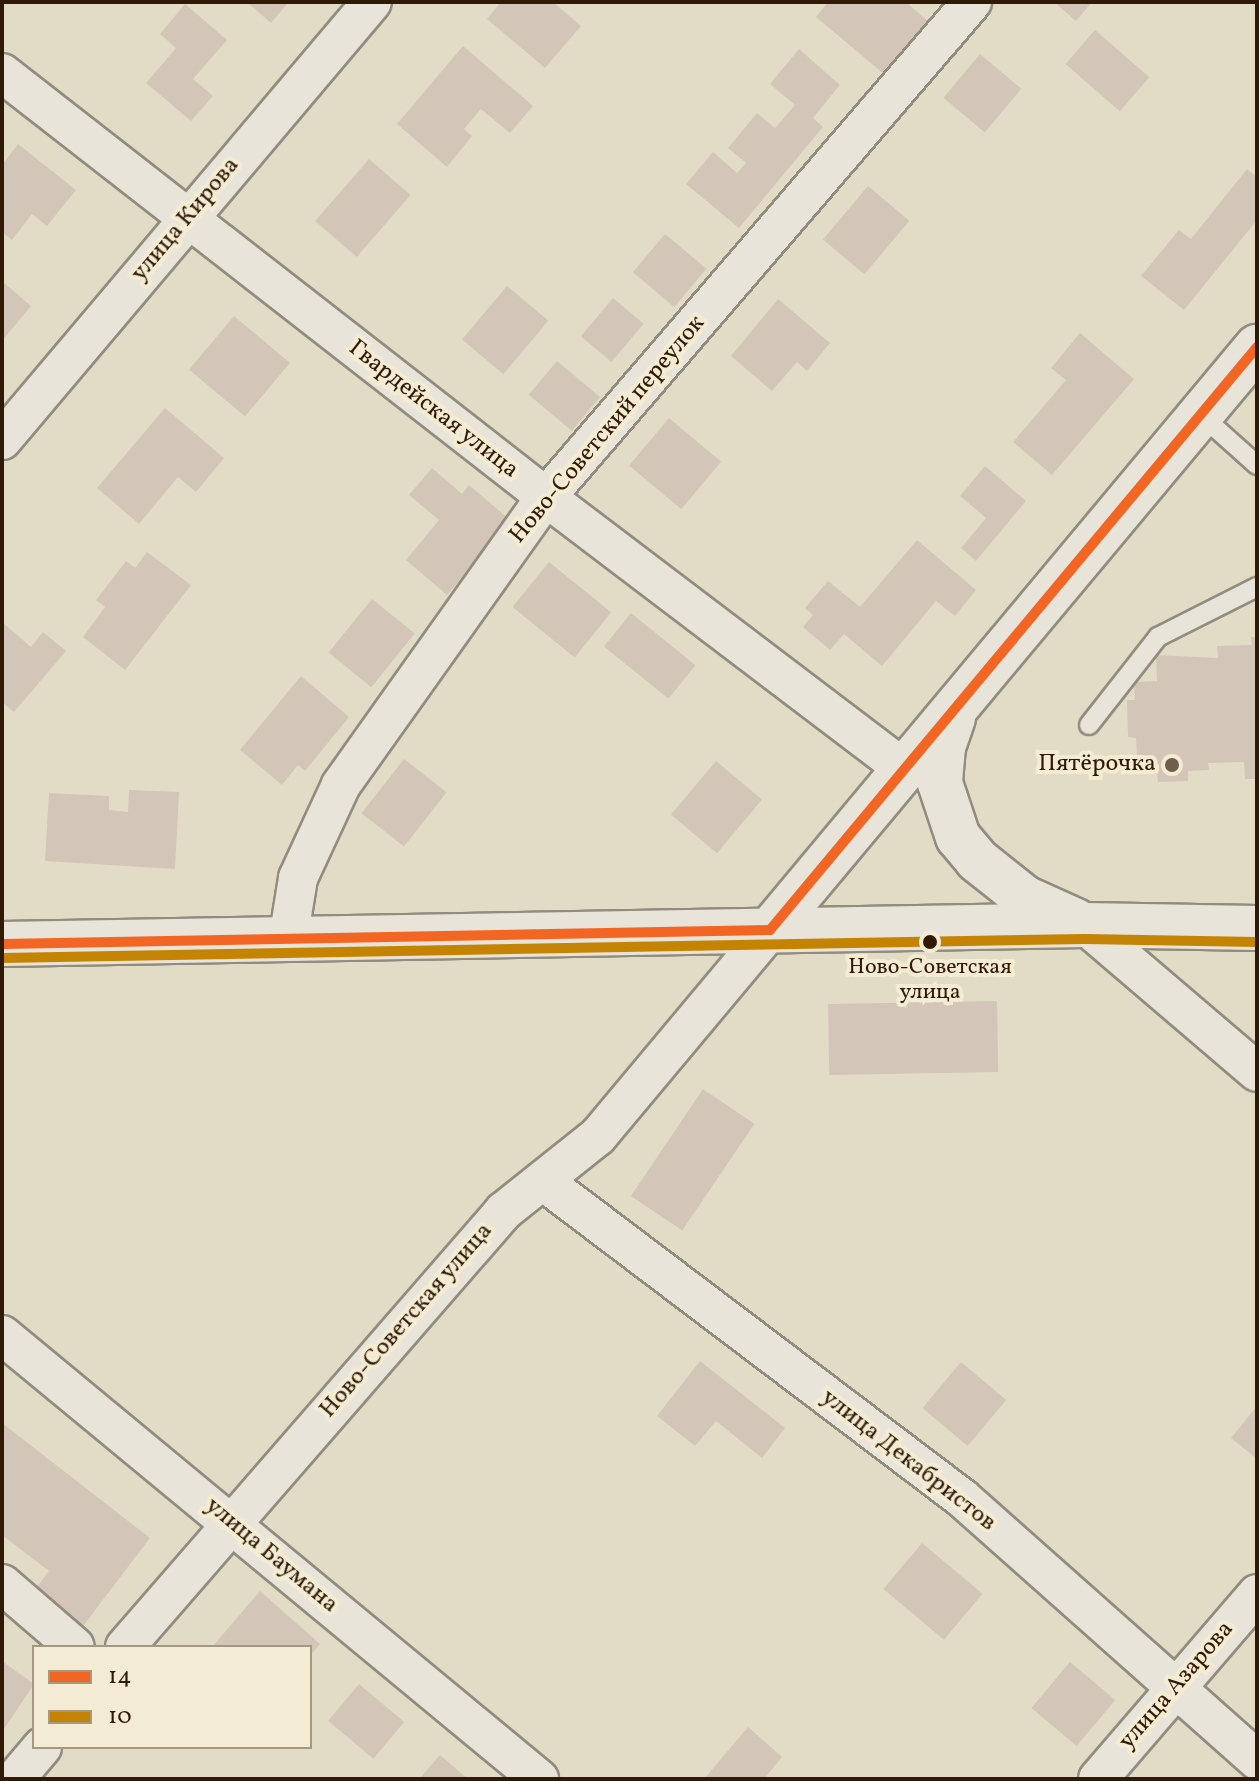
<!DOCTYPE html>
<html>
<head>
<meta charset="utf-8">
<style>
	body { margin:0 }
	#map { position:relative; width:1259px; height:1781px; overflow:hidden; background:#e2dcc7; font-family:Vollkorn,serif }
	div>[style] { position:absolute }
	.building>* { inset:0; background:#d3c6b8; transform-origin:0 0 }
	.roads { filter:drop-shadow(2px 0 #928c7e) drop-shadow(-2px 0 #928c7e) drop-shadow(0 2px #928c7e) drop-shadow(0 -2px #928c7e) }
	.lane>* { height:18px; margin:-9px; padding:0 9px; transform-origin:9px; border-radius:9px; background:#e8e4da }
	.street>* { height:38px; margin:-19px; padding:0 19px; transform-origin:19px; border-radius:19px; background:#e8e4da }
	.secondary>* { height:44px; margin:-22px; padding:0 22px; transform-origin:22px; border-radius:22px; background:#e8e4da }
	.bus-1>* { height:10px; margin:-5px; padding:0 5px; transform-origin:5px; border-radius:5px; background:#f26522 }
	.bus-2>* { height:10px; margin:-5px; padding:0 5px; transform-origin:5px; border-radius:5px; background:#c58302 }
	.dots>* { width:22px; height:22px; translate:-50% -50%; box-sizing:border-box; border:4px solid #f3ecd3; border-radius:50% }
	span { translate:-50% -50%; white-space:nowrap; text-align:center; line-height:1.15; -webkit-text-stroke:8px #f3ecd3; paint-order:stroke }
	.bus-label { font-size:22px; color:#301a06 }
	.street-label { font-size:24px; color:#301a06 }
	.poi-label { font-size:24px; color:#301a06 }
	.right { translate:-100% -50%; text-align:right }
	.frame { position:absolute; inset:0; border:4px solid #301a06; pointer-events:none }
	.legend { position:absolute; left:32px; top:1645px; width:280px; height:104px; box-sizing:border-box; background:#f3ecd3; border:2px solid #a59881; margin:0; padding:10px 14px; list-style:none; font-size:24px; color:#301a06 }
	.legend li { display:flex; align-items:center; gap:16px; height:40px }
	.legend b { width:40px; border:2px solid #a59881 }
</style>
</head>
<body>
<div id="map">
	<div class="building">
		<div style="clip-path:polygon(247px 2px,289px 2px,271px 23px)"></div>
		<div style="clip-path:polygon(501px 2px,553px 2px,581px 26px,545px 68px,487px 19px)"></div>
		<div style="clip-path:polygon(828px 2px,906px 2px,928px 21px,884px 74px,816px 17px)"></div>
		<div style="clip-path:polygon(1054px 2px,1092px 2px,1076px 21px)"></div>
		<div style="clip-path:polygon(185px 4px,227px 40px,193px 79px,213px 96px,191px 121px,146px 83px,176px 48px,160px 34px)"></div>
		<div style="left:1095px;top:30px;width:72px;height:45px;rotate:41deg"></div>
		<div style="clip-path:polygon(463px 46px,533px 106px,510px 133px,481px 109px,464px 129px,472px 136px,447px 167px,397px 124px)"></div>
		<div style="clip-path:polygon(799px 49px,840px 85px,813px 118px,823px 127px,739px 228px,686px 184px,713px 152px,737px 173px,746px 163px,728px 148px,757px 113px,775px 128px,795px 105px,770px 84px)"></div>
		<div style="left:980px;top:54px;width:54px;height:57px;rotate:40deg"></div>
		<div style="clip-path:polygon(18px 144px,76px 190px,47px 226px,32px 214px,12px 240px,2px 232px,2px 165px)"></div>
		<div style="left:369px;top:159px;width:55px;height:82px;rotate:41deg"></div>
		<div style="clip-path:polygon(1247px 169px,1257px 177px,1257px 220px,1184px 310px,1141px 276px,1179px 230px,1191px 239px)"></div>
		<div style="left:868px;top:186px;width:54px;height:70px;rotate:40deg"></div>
		<div style="left:665px;top:234px;width:54px;height:50px;rotate:40deg"></div>
		<div style="clip-path:polygon(2px 281px,31px 306px,2px 341px)"></div>
		<div style="left:507px;top:286px;width:54px;height:70px;rotate:40deg"></div>
		<div style="left:613px;top:298px;width:40px;height:50px;rotate:40deg"></div>
		<div style="clip-path:polygon(778px 299px,830px 343px,807px 371px,797px 362px,772px 391px,731px 356px)"></div>
		<div style="left:234px;top:316px;width:73px;height:70px;rotate:40deg"></div>
		<div style="clip-path:polygon(1080px 333px,1134px 379px,1052px 475px,1013px 442px,1066px 380px,1051px 368px)"></div>
		<div style="left:557px;top:361px;width:56px;height:44px;rotate:40deg"></div>
		<div style="clip-path:polygon(165px 408px,224px 458px,196px 492px,178px 477px,139px 524px,97px 488px)"></div>
		<div style="left:669px;top:418px;width:68px;height:62px;rotate:40deg"></div>
		<div style="clip-path:polygon(985px 466px,1026px 501px,976px 561px,961px 548px,986px 518px,960px 496px)"></div>
		<div style="clip-path:polygon(432px 468px,462px 494px,469px 485px,510px 520px,447px 595px,406px 560px,439px 520px,409px 495px)"></div>
		<div style="clip-path:polygon(917px 540px,976px 590px,955px 616px,936px 601px,882px 666px,844px 634px,830px 650px,803px 627px,813px 615px,805px 608px,828px 581px,860px 607px)"></div>
		<div style="clip-path:polygon(147px 552px,191px 585px,125px 670px,83px 637px,105px 607px,96px 600px,126px 561px,135px 568px)"></div>
		<div style="left:549px;top:562px;width:80px;height:58px;rotate:39deg"></div>
		<div style="left:372px;top:599px;width:55px;height:69px;rotate:39deg"></div>
		<div style="left:631px;top:613px;width:83px;height:43px;rotate:39deg"></div>
		<div style="clip-path:polygon(2px 622px,31px 647px,43px 632px,66px 651px,14px 712px,2px 702px)"></div>
		<div style="clip-path:polygon(1251px 637px,1257px 637px,1257px 779px,1245px 779px,1244px 762px,1208px 763px,1209px 770px,1188px 771px,1188px 781px,1158px 782px,1156px 758px,1137px 758px,1136px 738px,1128px 737px,1127px 700px,1135px 700px,1134px 682px,1157px 681px,1156px 655px,1218px 658px,1217px 646px,1252px 645px)"></div>
		<div style="clip-path:polygon(301px 676px,349px 717px,305px 771px,298px 765px,282px 785px,240px 750px)"></div>
		<div style="left:404px;top:759px;width:54px;height:69px;rotate:38deg"></div>
		<div style="left:716px;top:761px;width:60px;height:70px;rotate:40deg"></div>
		<div style="clip-path:polygon(129px 790px,179px 792px,175px 869px,45px 861px,49px 793px,109px 796px,109px 810px,128px 812px)"></div>
		<div style="left:997px;top:1001px;width:71px;height:169px;rotate:89deg"></div>
		<div style="left:703px;top:1089px;width:62px;height:129px;rotate:34deg"></div>
		<div style="clip-path:polygon(700px 1361px,785px 1428px,762px 1458px,716px 1421px,695px 1446px,657px 1416px)"></div>
		<div style="left:961px;top:1362px;width:59px;height:60px;rotate:40deg"></div>
		<div style="clip-path:polygon(1257px 1406px,1257px 1459px,1231px 1438px)"></div>
		<div style="clip-path:polygon(2px 1423px,150px 1538px,80px 1630px,32px 1593px,49px 1571px,2px 1535px)"></div>
		<div style="left:922px;top:1543px;width:79px;height:60px;rotate:40deg"></div>
		<div style="clip-path:polygon(260px 1591px,320px 1644px,310px 1656px,310px 1647px,212px 1647px)"></div>
		<div style="clip-path:polygon(2px 1661px,34px 1684px,2px 1732px)"></div>
		<div style="left:1070px;top:1662px;width:59px;height:60px;rotate:40deg"></div>
		<div style="left:359px;top:1684px;width:59px;height:48px;rotate:40deg"></div>
		<div style="clip-path:polygon(748px 1727px,782px 1757px,764px 1779px,704px 1779px)"></div>
		<div style="clip-path:polygon(440px 1755px,468px 1779px,419px 1779px)"></div>
	</div>
	<div class="roads">
		<div class="lane">
			<div style="left:1201px;top:415px;width:75px;rotate:41.8deg"></div>
			<div style="left:1089px;top:725px;width:112px;rotate:-51.9deg"></div>
			<div style="left:1158px;top:637px;width:111px;rotate:-26.8deg"></div>
		</div>
		<div class="street">
			<div style="left:2px;top:73px;width:690px;rotate:37.93deg"></div>
			<div style="left:546px;top:497px;width:452px;rotate:37.2deg"></div>
			<div style="left:2px;top:440px;width:573px;rotate:-49.81deg"></div>
			<div style="left:1085px;top:925px;width:226px;rotate:40.5deg"></div>
			<div style="left:288px;top:940px;width:63px;rotate:-80.8deg"></div>
			<div style="left:298px;top:878px;width:102px;rotate:-65.2deg"></div>
			<div style="left:341px;top:785px;width:354px;rotate:-54.6deg"></div>
			<div style="left:546px;top:497px;width:653px;rotate:-49.28deg"></div>
			<div style="left:543px;top:1181px;width:525px;rotate:37.11deg"></div>
			<div style="left:962px;top:1498px;width:395px;rotate:41.6deg"></div>
			<div style="left:2px;top:1335px;width:697px;rotate:39.58deg"></div>
			<div style="left:2px;top:1584px;width:96px;rotate:40.8deg"></div>
			<div style="left:125px;top:1647px;width:578px;rotate:-49deg"></div>
			<div style="left:504px;top:1211px;width:120px;rotate:-38.6deg"></div>
			<div style="left:598px;top:1136px;width:268px;rotate:-50.1deg"></div>
			<div style="left:15px;top:1779px;width:42px;rotate:-49.8deg"></div>
			<div style="left:1098px;top:1779px;width:244px;rotate:-49.3deg"></div>
		</div>
		<div class="secondary">
			<div style="left:953px;top:718px;width:31px;rotate:109deg"></div>
			<div style="left:943px;top:747px;width:36px;rotate:95deg"></div>
			<div style="left:940px;top:783px;width:57px;rotate:71.6deg"></div>
			<div style="left:958px;top:837px;width:30px;rotate:50deg"></div>
			<div style="left:977px;top:860px;width:61px;rotate:38.4deg"></div>
			<div style="left:1025px;top:898px;width:56px;rotate:24.3deg"></div>
			<div style="left:770px;top:930px;width:760px;rotate:-50.13deg"></div>
			<div style="left:2px;top:944px;width:1083px;rotate:-1.01deg"></div>
			<div style="left:1085px;top:925px;width:172px;rotate:1deg"></div>
		</div>
	</div>
	<div class="bus-1">
		<div style="left:770px;top:930px;width:760px;rotate:-50.13deg"></div>
		<div style="left:2px;top:944px;width:768px;rotate:-1.04deg"></div>
	</div>
	<div class="bus-2">
		<div style="left:2px;top:958px;width:1083px;rotate:-1.01deg"></div>
		<div style="left:1085px;top:939px;width:172px;rotate:1deg"></div>
	</div>
	<div class="dots">
		<div style="left:1172px;top:765px;background:#6e5e4a"></div>
		<div style="left:930px;top:942px;background:#301a06"></div>
	</div>
	<div class="bus-label">
		<span style="left:930px;top:980px">Ново-Советская<br>улица</span>
	</div>
	<div class="street-label">
		<span style="left:186px;top:220px;rotate:-50deg">улица Кирова</span>
		<span style="left:433px;top:410px;rotate:38deg">Гвардейская улица</span>
		<span style="left:608px;top:430px;rotate:-50deg">Ново-Советский переулок</span>
		<span style="left:407px;top:1321px;rotate:-49deg">Ново-Советская улица</span>
		<span style="left:908px;top:1461px;rotate:38deg">улица Декабристов</span>
		<span style="left:271px;top:1556px;rotate:40deg">улица Баумана</span>
		<span style="left:1177px;top:1686px;rotate:-49deg">улица Азарова</span>
	</div>
	<div class="poi-label">
		<span class="right" style="left:1156px;top:765px">Пятёрочка</span>
	</div>
	<div class="frame"></div>
	<ul class="legend">
	<li><b style="height:10px;background:#f26522"></b>14</li>
	<li><b style="height:10px;background:#c58302"></b>10</li>
	</ul>
</div>
</body>
</html>
